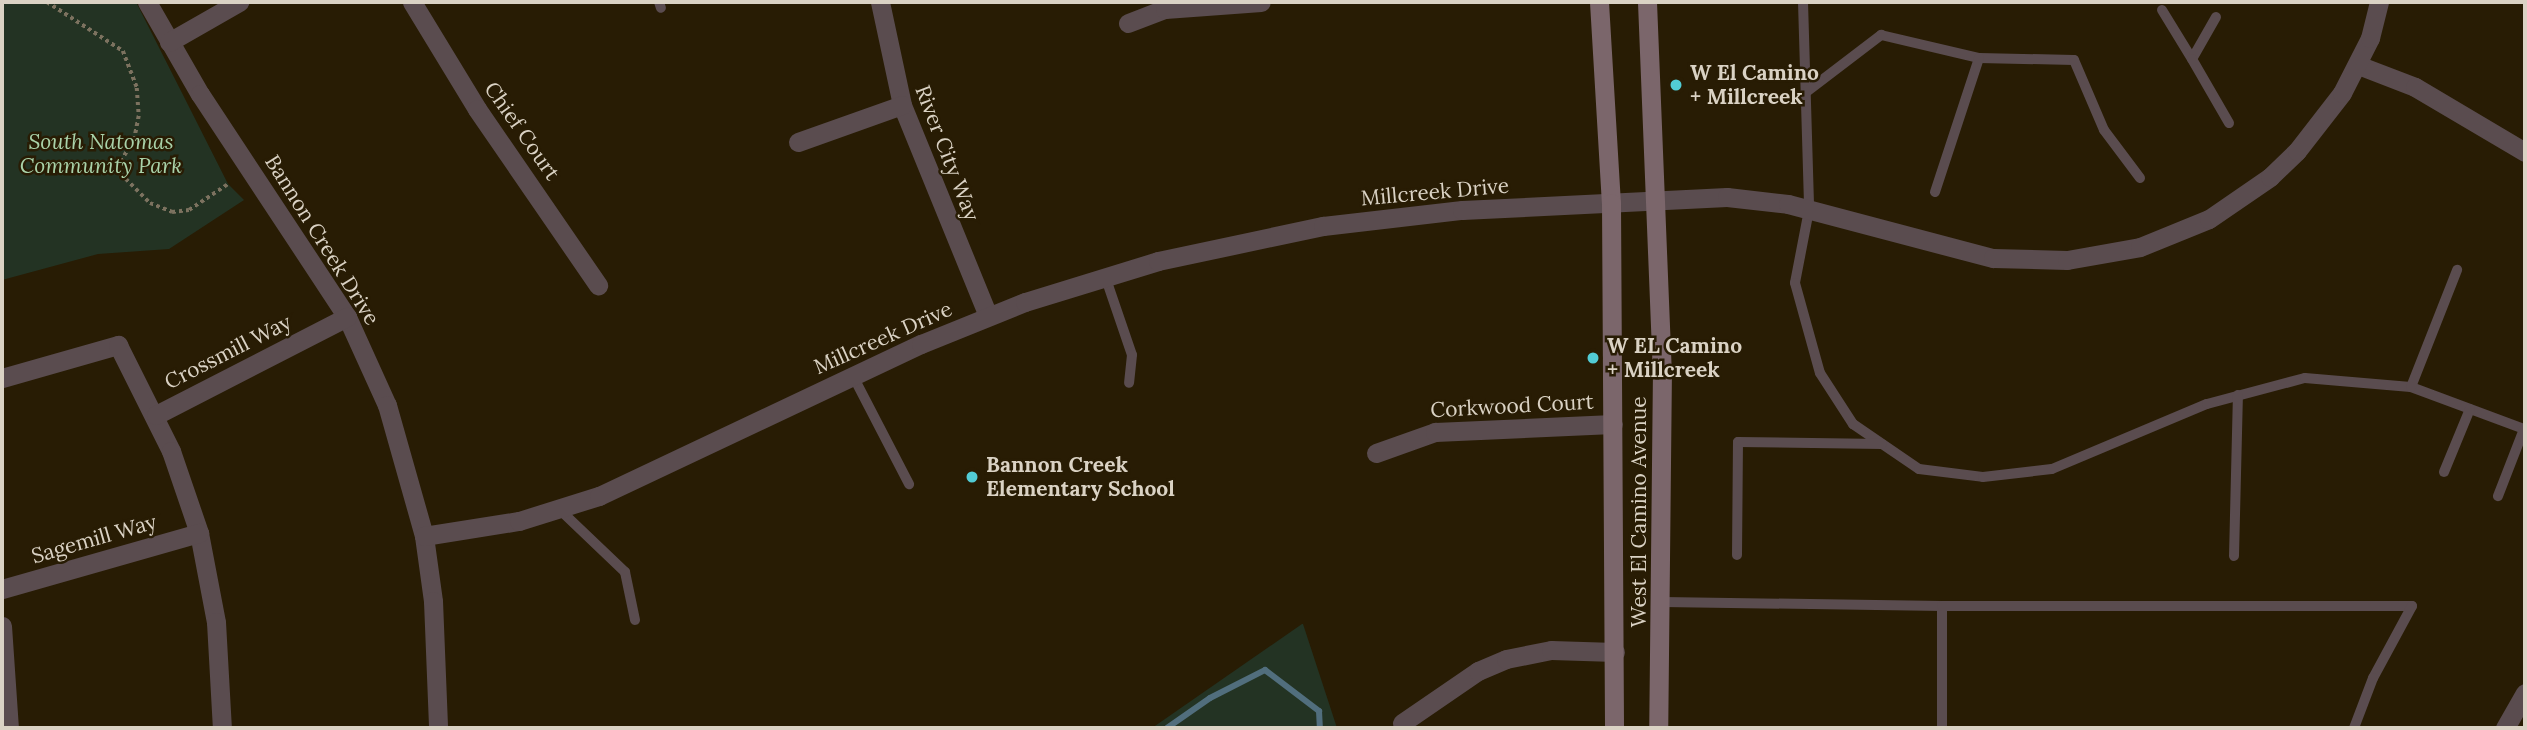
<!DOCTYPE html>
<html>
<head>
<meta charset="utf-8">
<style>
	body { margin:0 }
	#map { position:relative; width:2527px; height:730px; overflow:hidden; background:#281c04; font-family:Lora,serif }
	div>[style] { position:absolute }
	.green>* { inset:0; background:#233323 }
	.stream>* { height:6px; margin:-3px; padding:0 3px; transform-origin:3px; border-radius:3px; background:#516e7d }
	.path>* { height:3.5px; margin-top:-1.75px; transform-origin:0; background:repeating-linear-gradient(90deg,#7c725f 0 3.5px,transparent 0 7px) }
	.service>* { height:10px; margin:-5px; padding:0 5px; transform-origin:5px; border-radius:5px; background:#5a4c4f }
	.minor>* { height:19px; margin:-9.5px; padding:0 9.5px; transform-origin:9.5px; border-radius:9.5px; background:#5a4c4f }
	.secondary>* { height:19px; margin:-9.5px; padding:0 9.5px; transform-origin:9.5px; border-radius:9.5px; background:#7b666b }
	.dots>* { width:19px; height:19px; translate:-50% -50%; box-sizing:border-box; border:4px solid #281c04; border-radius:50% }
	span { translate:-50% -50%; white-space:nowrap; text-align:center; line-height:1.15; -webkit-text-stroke:5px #281c04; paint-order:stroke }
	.poi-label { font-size:21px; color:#dad2c4; font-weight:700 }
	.left { translate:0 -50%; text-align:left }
	.street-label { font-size:21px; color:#dad2c4 }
	.park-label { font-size:21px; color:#a9d2a9; font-style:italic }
	.frame { position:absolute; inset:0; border:4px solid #dad2c4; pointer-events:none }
</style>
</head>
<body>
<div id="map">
	<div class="green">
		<div style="clip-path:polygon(2px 2px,136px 2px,228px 184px,244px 200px,169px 249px,98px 254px,2px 280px)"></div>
		<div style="clip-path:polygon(1303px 624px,1337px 728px,1152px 728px,1302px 624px)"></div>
	</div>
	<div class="stream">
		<div style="left:1167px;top:728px;width:52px;rotate:-34.9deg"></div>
		<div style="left:1210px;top:698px;width:62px;rotate:-27deg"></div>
		<div style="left:1265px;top:670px;width:68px;rotate:37.2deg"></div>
		<div style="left:1319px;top:711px;width:17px;rotate:87deg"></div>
	</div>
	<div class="path">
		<div style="left:47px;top:2px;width:90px;rotate:32.8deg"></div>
		<div style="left:123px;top:51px;width:40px;rotate:69deg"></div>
		<div style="left:137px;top:88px;width:28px;rotate:86deg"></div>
		<div style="left:139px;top:116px;width:25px;rotate:101deg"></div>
		<div style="left:134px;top:141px;width:33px;rotate:123deg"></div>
		<div style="left:116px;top:169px;width:48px;rotate:45deg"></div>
		<div style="left:150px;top:203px;width:24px;rotate:22deg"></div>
		<div style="left:172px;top:212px;width:17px;rotate:-7deg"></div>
		<div style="left:189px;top:210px;width:47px;rotate:-33.7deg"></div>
	</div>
	<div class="service">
		<div style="left:659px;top:2px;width:6px;rotate:72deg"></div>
		<div style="left:1803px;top:2px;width:208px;rotate:88.3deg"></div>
		<div style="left:1809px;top:210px;width:74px;rotate:100.9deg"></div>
		<div style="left:1795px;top:283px;width:93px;rotate:74.5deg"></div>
		<div style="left:1820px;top:373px;width:61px;rotate:57.1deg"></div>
		<div style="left:1853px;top:424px;width:80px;rotate:34.3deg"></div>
		<div style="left:1919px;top:469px;width:64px;rotate:7.1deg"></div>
		<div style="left:1983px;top:477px;width:69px;rotate:-6.6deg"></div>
		<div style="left:2052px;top:469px;width:168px;rotate:-22.8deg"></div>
		<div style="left:2207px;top:404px;width:101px;rotate:-14.9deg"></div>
		<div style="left:2305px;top:378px;width:106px;rotate:4.9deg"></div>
		<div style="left:2411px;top:387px;width:121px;rotate:20.4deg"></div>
		<div style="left:2524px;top:429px;width:72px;rotate:111.2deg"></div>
		<div style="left:2162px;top:10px;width:57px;rotate:58.5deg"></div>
		<div style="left:2216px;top:17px;width:48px;rotate:119.7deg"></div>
		<div style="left:2192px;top:59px;width:74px;rotate:60deg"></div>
		<div style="left:1805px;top:93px;width:96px;rotate:-37.3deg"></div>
		<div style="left:1881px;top:35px;width:101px;rotate:13.2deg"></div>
		<div style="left:1979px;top:58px;width:95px;rotate:1.2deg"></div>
		<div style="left:2074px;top:60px;width:76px;rotate:66.8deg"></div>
		<div style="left:2104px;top:130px;width:60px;rotate:53.1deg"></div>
		<div style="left:1935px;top:192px;width:141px;rotate:-71.8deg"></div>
		<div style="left:1105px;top:276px;width:83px;rotate:71.1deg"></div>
		<div style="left:1132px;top:355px;width:28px;rotate:96deg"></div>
		<div style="left:853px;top:376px;width:122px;rotate:62.6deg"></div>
		<div style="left:2411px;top:387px;width:126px;rotate:-68.5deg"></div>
		<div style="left:2444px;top:472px;width:68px;rotate:-67.6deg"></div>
		<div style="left:560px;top:510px;width:90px;rotate:43.6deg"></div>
		<div style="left:625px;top:572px;width:49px;rotate:78.2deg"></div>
		<div style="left:1737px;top:555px;width:113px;rotate:-89.5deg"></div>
		<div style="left:1738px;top:442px;width:144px;rotate:0.8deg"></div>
		<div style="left:2234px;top:556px;width:161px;rotate:-88.6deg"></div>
		<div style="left:1663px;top:602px;width:279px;rotate:0.8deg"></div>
		<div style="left:1942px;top:728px;width:122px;rotate:-90deg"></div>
		<div style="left:1942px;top:606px;width:470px"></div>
		<div style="left:2412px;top:606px;width:82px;rotate:118.4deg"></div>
		<div style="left:2373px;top:678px;width:53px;rotate:110.8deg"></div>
	</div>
	<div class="minor">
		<div style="left:147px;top:2px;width:106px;rotate:60.1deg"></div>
		<div style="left:200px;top:94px;width:267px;rotate:56.6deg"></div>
		<div style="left:347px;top:317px;width:97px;rotate:65.6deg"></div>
		<div style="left:387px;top:405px;width:136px;rotate:74.2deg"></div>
		<div style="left:424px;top:536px;width:66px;rotate:82.1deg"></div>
		<div style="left:433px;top:601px;width:127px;rotate:87.7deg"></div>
		<div style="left:412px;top:2px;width:125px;rotate:58.7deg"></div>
		<div style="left:477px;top:109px;width:214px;rotate:55.5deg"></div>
		<div style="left:880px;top:2px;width:105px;rotate:77.9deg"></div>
		<div style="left:902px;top:105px;width:228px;rotate:67.8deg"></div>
		<div style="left:1128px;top:23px;width:40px;rotate:-21deg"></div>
		<div style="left:1165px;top:9px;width:96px;rotate:-4.2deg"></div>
		<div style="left:169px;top:42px;width:81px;rotate:-29.7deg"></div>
		<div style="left:2358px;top:65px;width:61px;rotate:21.1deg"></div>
		<div style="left:2415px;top:87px;width:128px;rotate:30.6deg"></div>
		<div style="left:798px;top:142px;width:110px;rotate:-19.6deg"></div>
		<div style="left:2px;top:378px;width:121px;rotate:-15.9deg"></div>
		<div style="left:118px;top:345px;width:119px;rotate:63.4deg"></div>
		<div style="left:171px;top:451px;width:87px;rotate:71.1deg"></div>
		<div style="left:199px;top:533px;width:91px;rotate:79.2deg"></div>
		<div style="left:216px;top:622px;width:106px;rotate:86.8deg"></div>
		<div style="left:156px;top:415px;width:215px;rotate:-27.2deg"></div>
		<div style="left:1376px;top:453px;width:63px;rotate:-19.6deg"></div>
		<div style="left:1435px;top:432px;width:178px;rotate:-2.6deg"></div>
		<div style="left:424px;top:536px;width:96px;rotate:-9deg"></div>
		<div style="left:519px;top:521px;width:84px;rotate:-17.4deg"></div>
		<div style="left:599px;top:496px;width:356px;rotate:-25.3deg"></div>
		<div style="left:921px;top:344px;width:112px;rotate:-22deg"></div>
		<div style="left:1025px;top:302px;width:139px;rotate:-17.1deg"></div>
		<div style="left:1158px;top:261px;width:169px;rotate:-12deg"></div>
		<div style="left:1323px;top:226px;width:140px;rotate:-6.6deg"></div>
		<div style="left:1462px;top:210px;width:265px;rotate:-2.8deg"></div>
		<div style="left:1727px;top:197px;width:61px;rotate:6.5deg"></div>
		<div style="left:1788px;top:204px;width:212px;rotate:14.8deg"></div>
		<div style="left:1993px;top:258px;width:74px;rotate:1.5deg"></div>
		<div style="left:2067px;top:260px;width:74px;rotate:-10.1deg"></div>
		<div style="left:2140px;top:247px;width:74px;rotate:-22.1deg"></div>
		<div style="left:2209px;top:219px;width:74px;rotate:-34.5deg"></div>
		<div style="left:2270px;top:177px;width:37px;rotate:-44deg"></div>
		<div style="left:2297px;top:151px;width:73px;rotate:-52.2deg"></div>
		<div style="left:2342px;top:93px;width:62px;rotate:-63deg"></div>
		<div style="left:2370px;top:38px;width:37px;rotate:-76deg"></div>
		<div style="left:2px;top:589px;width:205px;rotate:-15.9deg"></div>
		<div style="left:2px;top:626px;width:102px;rotate:86.1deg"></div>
		<div style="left:1402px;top:723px;width:92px;rotate:-34.4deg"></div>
		<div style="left:1478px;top:671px;width:30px;rotate:-23deg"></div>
		<div style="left:1506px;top:659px;width:46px;rotate:-11.3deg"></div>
		<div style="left:1551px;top:650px;width:64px;rotate:1.8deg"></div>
		<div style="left:2505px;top:728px;width:40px;rotate:-60.3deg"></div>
	</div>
	<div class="secondary">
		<div style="left:1599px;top:2px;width:201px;rotate:86.6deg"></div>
		<div style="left:1611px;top:203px;width:525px;rotate:89.67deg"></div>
		<div style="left:1647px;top:2px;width:366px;rotate:87.7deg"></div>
		<div style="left:1662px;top:368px;width:360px;rotate:90.6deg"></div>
	</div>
	<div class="dots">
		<div style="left:1676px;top:85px;background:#52ccd5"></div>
		<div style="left:1593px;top:358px;background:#52ccd5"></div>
		<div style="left:972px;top:477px;background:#52ccd5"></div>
	</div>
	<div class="poi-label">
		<span class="left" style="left:1690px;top:85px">W El Camino<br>+ Millcreek</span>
		<span class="left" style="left:1607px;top:358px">W EL Camino<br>+ Millcreek</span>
		<span class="left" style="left:986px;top:477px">Bannon Creek<br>Elementary School</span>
	</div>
	<div class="street-label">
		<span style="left:522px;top:131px;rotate:55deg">Chief Court</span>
		<span style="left:947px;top:153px;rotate:69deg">River City Way</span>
		<span style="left:1435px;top:192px;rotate:-5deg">Millcreek Drive</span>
		<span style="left:322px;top:240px;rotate:58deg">Bannon Creek Drive</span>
		<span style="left:883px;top:338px;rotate:-24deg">Millcreek Drive</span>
		<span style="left:228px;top:352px;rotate:-27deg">Crossmill Way</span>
		<span style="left:1512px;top:406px;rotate:-3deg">Corkwood Court</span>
		<span style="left:1639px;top:512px;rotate:-90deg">West El Camino Avenue</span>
		<span style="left:94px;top:539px;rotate:-16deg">Sagemill Way</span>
	</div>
	<div class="park-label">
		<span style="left:101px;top:154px">South Natomas<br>Community Park</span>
	</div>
	<div class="frame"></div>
</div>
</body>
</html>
